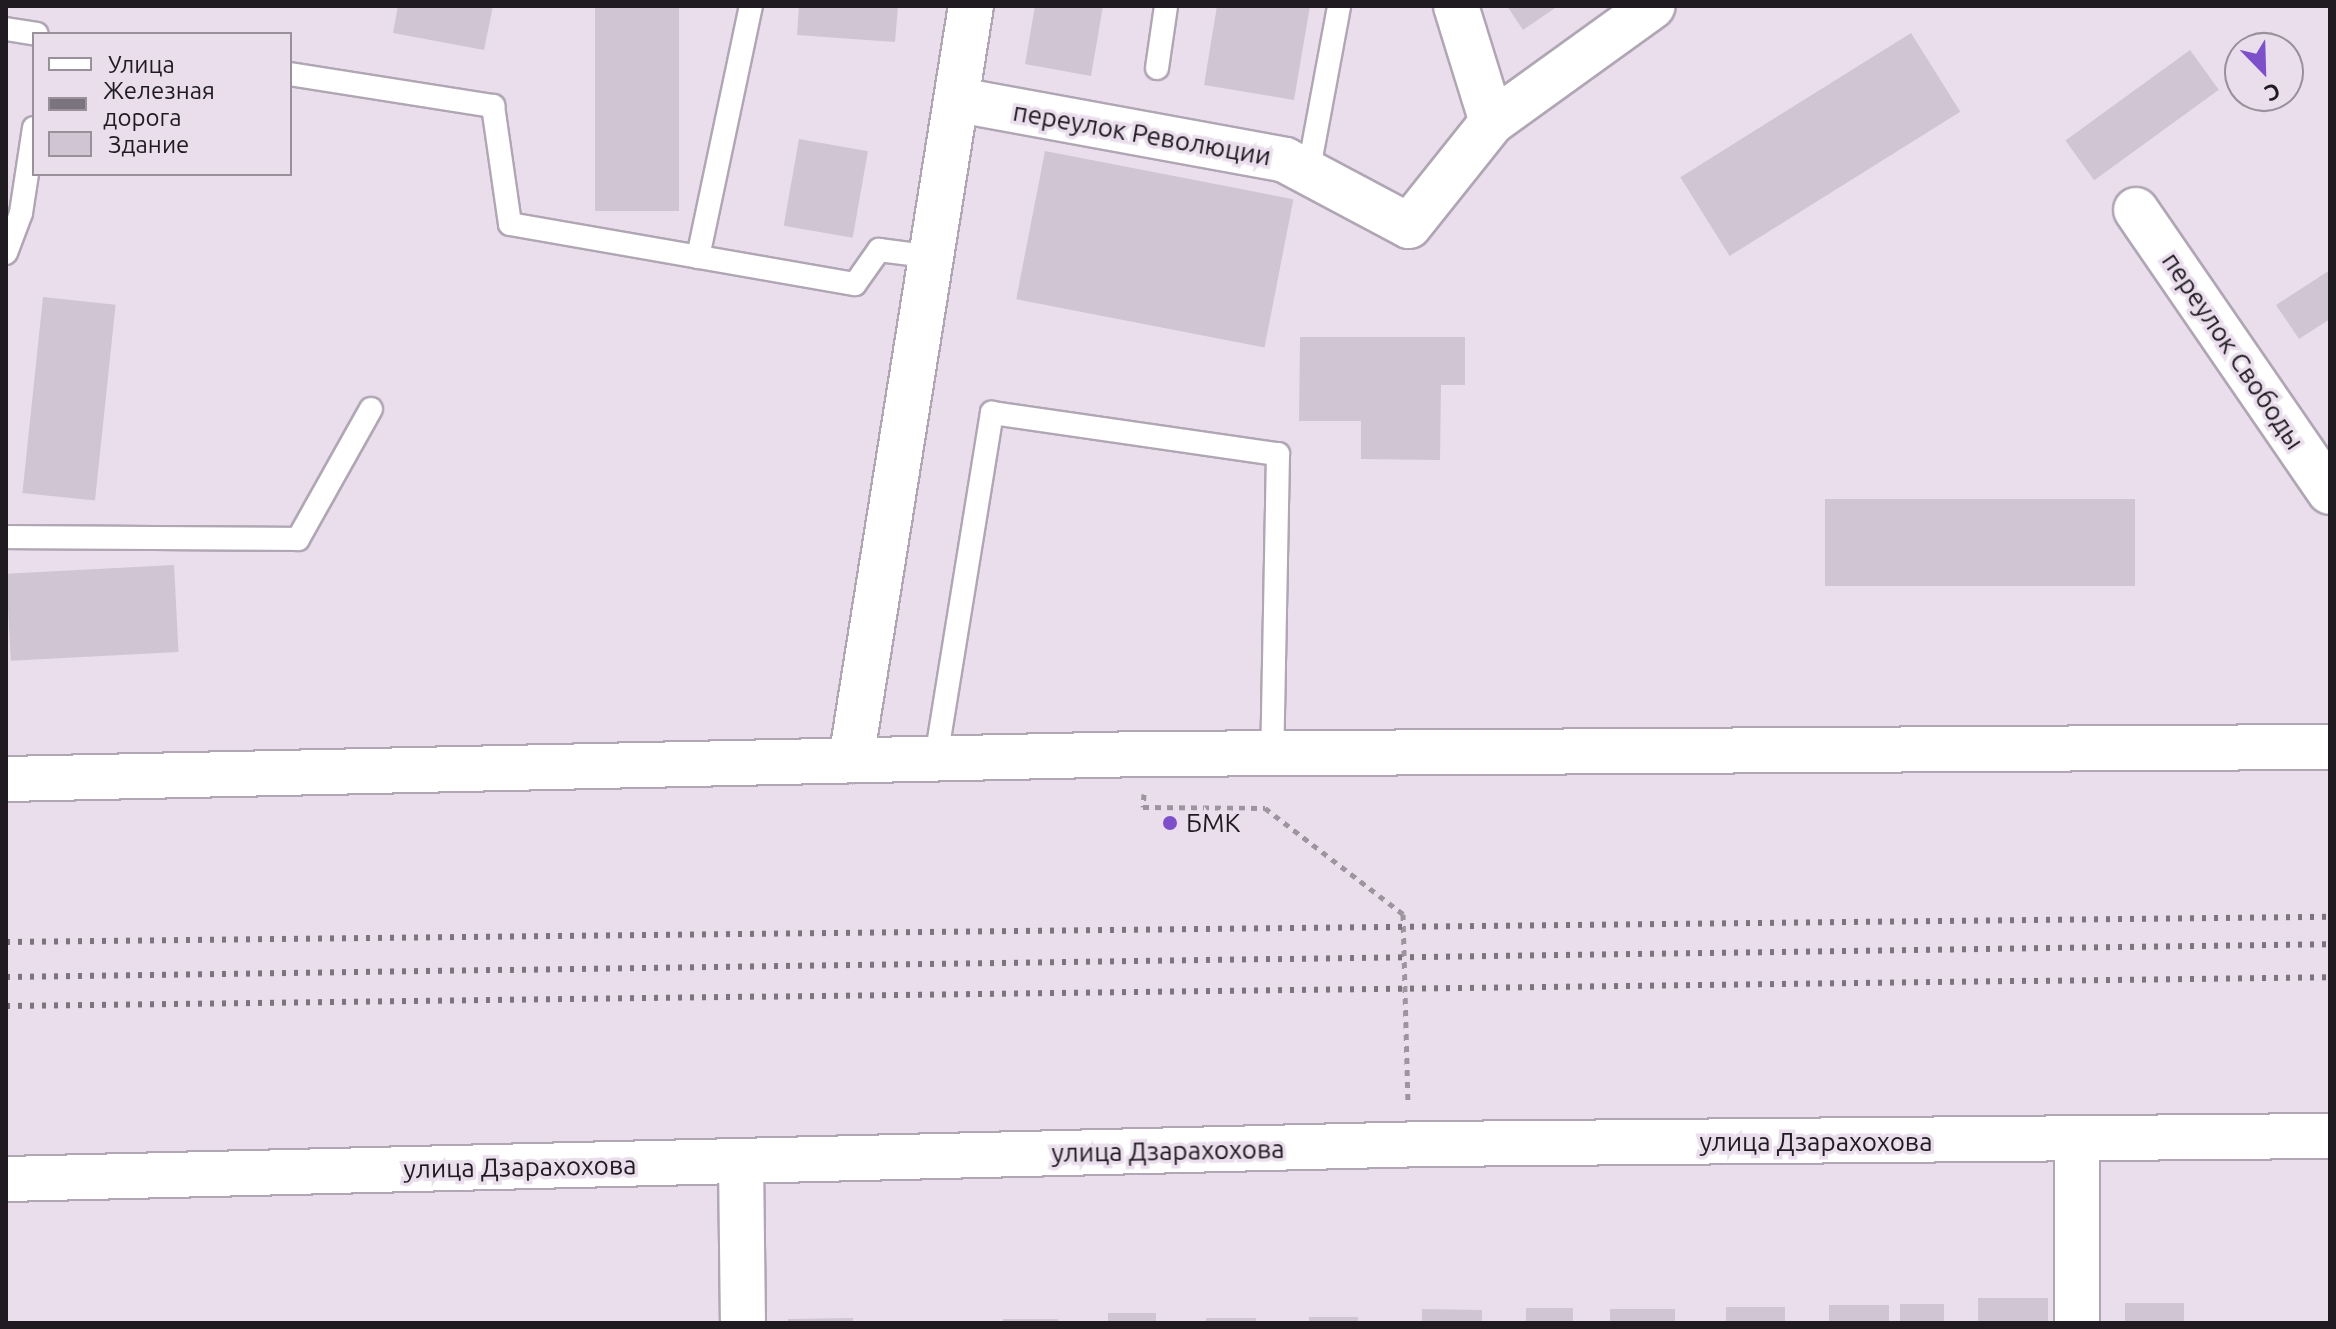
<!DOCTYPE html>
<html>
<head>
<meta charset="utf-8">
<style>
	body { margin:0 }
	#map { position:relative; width:2336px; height:1329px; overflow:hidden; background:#eadeed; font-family:Ubuntu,sans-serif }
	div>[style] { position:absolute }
	.building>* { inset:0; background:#d0c5d3; transform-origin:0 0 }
	.path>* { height:5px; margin-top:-2.5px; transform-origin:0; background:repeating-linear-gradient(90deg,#9d949f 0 6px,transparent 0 12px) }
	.roads { filter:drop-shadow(2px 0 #b0a6b4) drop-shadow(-2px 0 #b0a6b4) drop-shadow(0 2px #b0a6b4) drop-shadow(0 -2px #b0a6b4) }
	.lane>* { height:22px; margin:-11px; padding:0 11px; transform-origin:11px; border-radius:11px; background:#fff }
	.street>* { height:44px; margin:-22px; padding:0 22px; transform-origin:22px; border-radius:22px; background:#fff }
	.secondary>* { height:44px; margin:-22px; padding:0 22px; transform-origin:22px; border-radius:22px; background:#fff }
	.rail>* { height:6px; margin-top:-3px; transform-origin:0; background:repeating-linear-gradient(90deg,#7b737d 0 4px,transparent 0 12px) }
	.dots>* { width:22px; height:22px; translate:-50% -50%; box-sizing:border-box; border:4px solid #eadeed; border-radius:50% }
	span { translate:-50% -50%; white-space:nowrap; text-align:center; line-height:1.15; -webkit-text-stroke:7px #eadeed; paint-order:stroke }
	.street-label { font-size:26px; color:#1f1b21 }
	.poi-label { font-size:26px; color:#1f1b21 }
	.left { translate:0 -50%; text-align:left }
	.frame { position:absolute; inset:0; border:8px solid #1f1b21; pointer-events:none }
	.legend { position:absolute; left:32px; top:32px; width:260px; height:144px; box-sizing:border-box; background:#eadeed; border:2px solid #99909b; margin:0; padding:10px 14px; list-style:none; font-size:24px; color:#1f1b21 }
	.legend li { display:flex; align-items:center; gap:16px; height:40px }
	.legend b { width:40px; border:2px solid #99909b }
	.north { position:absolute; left:2224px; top:32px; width:80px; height:80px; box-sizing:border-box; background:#eadeed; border:2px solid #99909b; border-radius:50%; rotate:157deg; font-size:22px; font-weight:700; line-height:32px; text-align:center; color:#1f1b21 }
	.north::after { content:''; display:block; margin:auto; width:28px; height:36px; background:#7d50c9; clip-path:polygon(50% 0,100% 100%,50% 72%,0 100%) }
</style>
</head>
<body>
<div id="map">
	<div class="building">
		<div style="clip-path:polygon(398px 6px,493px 6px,484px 50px,393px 33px)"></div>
		<div style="left:595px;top:6px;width:84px;height:205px"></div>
		<div style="clip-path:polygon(799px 6px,898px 6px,895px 42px,797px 35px)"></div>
		<div style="clip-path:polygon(1035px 6px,1103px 6px,1091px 76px,1025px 64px)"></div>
		<div style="clip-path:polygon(1217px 6px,1310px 6px,1294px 100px,1204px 85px)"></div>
		<div style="clip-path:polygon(1507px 6px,1558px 6px,1523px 30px)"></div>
		<div style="left:1911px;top:33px;width:93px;height:272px;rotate:58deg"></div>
		<div style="left:2190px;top:50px;width:49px;height:154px;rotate:54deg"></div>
		<div style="left:799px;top:139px;width:70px;height:88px;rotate:10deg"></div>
		<div style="left:1045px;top:151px;width:253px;height:151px;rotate:11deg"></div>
		<div style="clip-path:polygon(2330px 270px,2330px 319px,2299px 339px,2276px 305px)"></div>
		<div style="left:43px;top:297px;width:73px;height:197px;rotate:6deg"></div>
		<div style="clip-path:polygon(1300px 337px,1465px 337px,1465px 385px,1441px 385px,1440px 460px,1361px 459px,1361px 421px,1299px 421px)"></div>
		<div style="left:2135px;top:499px;width:87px;height:310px;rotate:90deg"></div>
		<div style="left:174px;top:565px;width:87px;height:168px;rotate:87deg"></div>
		<div style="left:1978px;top:1298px;width:70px;height:25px"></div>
		<div style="left:2125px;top:1303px;width:59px;height:20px"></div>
		<div style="left:1900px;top:1304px;width:44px;height:19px"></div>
		<div style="left:1829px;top:1305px;width:60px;height:18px"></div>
		<div style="left:1726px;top:1307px;width:59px;height:16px"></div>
		<div style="left:1526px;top:1308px;width:47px;height:15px"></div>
		<div style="left:1422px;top:1309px;width:60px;height:14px;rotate:1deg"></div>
		<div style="left:1610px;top:1309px;width:65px;height:14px"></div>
		<div style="left:1108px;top:1313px;width:48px;height:10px"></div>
		<div style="left:1309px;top:1317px;width:49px;height:6px"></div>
		<div style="clip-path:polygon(853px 1318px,853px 1323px,788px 1323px,788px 1319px)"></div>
		<div style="left:1206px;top:1318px;width:50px;height:5px"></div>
		<div style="left:1003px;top:1319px;width:55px;height:4px"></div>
	</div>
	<div class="path">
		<div style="left:1144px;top:794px;width:13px;rotate:94deg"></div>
		<div style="left:1143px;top:807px;width:122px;rotate:0.5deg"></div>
		<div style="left:1265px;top:808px;width:174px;rotate:37.5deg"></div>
		<div style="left:1403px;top:914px;width:190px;rotate:88.5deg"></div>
	</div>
	<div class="roads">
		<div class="lane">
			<div style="left:6px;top:29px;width:31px;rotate:9deg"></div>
			<div style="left:1157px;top:68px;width:63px;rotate:-81.7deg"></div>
			<div style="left:290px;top:74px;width:206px;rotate:9deg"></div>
			<div style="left:493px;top:106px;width:119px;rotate:81.8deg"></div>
			<div style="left:510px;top:224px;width:350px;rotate:9.9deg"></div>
			<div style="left:855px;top:284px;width:42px;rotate:-54.8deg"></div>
			<div style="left:879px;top:250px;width:54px;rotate:7.4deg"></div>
			<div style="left:1308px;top:174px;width:171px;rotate:-79.5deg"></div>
			<div style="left:6px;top:253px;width:43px;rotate:-69.4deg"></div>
			<div style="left:21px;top:213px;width:86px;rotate:-81.3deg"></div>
			<div style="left:698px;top:257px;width:257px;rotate:-78.1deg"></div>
			<div style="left:6px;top:537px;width:292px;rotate:0.4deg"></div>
			<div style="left:298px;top:539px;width:149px;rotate:-60.7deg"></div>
			<div style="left:936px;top:758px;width:350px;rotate:-80.8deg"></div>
			<div style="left:992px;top:413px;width:289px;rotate:8.2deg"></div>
			<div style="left:1278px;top:454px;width:302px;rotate:91.1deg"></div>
		</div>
		<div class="street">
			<div style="left:1456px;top:6px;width:121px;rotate:72.8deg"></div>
			<div style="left:959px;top:100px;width:331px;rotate:10.4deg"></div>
			<div style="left:1285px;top:160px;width:140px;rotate:28deg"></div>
			<div style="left:1409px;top:226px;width:133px;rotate:-51.4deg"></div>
			<div style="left:1492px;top:122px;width:198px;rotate:-35.8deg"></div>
			<div style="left:2136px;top:210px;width:342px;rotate:55.5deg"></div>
			<div style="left:851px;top:760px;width:763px;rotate:-80.96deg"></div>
			<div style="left:2077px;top:1140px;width:183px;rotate:90deg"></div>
			<div style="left:741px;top:1162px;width:161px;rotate:89.3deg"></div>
		</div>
		<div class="secondary">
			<div style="left:6px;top:779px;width:1138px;rotate:-1.26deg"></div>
			<div style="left:1144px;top:754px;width:1186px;rotate:-0.34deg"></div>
			<div style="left:6px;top:1179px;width:1423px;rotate:-1.41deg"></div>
			<div style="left:1429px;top:1144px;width:901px;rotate:-0.51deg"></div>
		</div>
	</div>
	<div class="rail">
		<div style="left:6px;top:942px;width:2324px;rotate:-0.62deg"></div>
		<div style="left:6px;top:977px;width:2324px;rotate:-0.81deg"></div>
		<div style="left:6px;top:1006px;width:2324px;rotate:-0.71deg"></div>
	</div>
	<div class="dots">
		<div style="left:1170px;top:823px;background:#7d50c9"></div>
	</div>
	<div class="street-label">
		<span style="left:1142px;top:134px;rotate:10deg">переулок Революции</span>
		<span style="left:2233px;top:351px;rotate:56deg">переулок Свободы</span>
		<span style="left:1816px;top:1142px">улица Дзарахохова</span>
		<span style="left:1168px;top:1151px;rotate:-1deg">улица Дзарахохова</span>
		<span style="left:520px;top:1167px;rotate:-1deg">улица Дзарахохова</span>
	</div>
	<div class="poi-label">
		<span class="left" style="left:1186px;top:823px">БМК</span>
	</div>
	<div class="frame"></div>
	<ul class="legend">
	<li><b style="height:10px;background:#fff"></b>Улица</li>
	<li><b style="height:10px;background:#7b737d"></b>Железная дорога</li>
	<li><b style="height:22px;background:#d0c5d3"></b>Здание</li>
	</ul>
	<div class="north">С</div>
</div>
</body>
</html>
